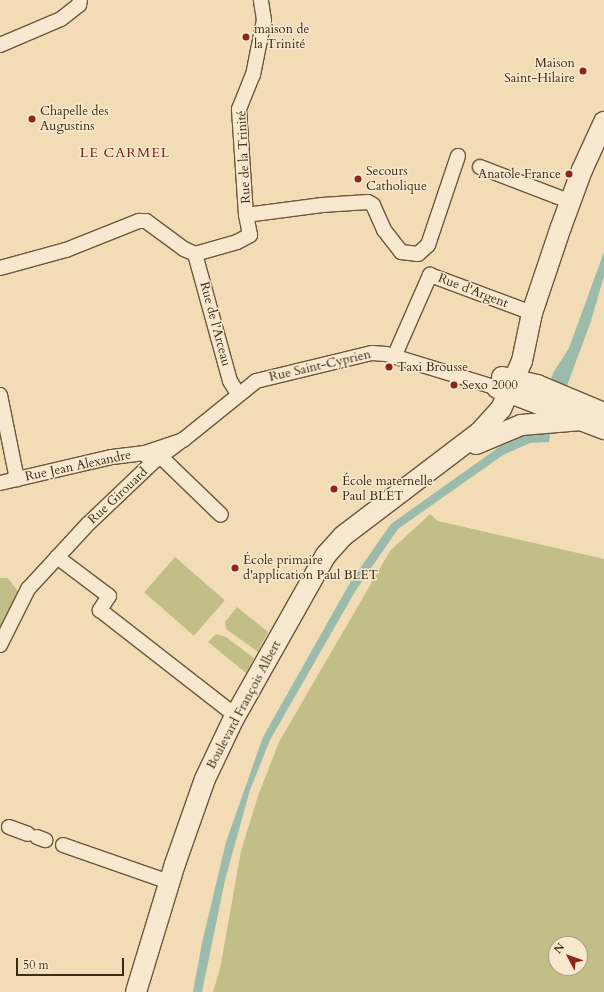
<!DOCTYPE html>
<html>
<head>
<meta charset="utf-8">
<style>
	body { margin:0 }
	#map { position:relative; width:604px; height:992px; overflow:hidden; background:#f2dcb5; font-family:Cardo,serif }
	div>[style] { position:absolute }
	.green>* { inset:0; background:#c2be88; transform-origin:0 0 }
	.water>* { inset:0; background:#9bbcad }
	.roads { filter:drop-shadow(1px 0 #6b573c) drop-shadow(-1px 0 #6b573c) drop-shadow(0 1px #6b573c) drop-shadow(0 -1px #6b573c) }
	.street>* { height:14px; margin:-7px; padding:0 7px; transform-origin:7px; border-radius:7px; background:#f7e8cf }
	.secondary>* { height:20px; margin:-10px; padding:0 10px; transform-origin:10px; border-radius:10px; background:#f7e8cf }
	.dots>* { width:11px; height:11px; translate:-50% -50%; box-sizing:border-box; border:2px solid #f7e8cf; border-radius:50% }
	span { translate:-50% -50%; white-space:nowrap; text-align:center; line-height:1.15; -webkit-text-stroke:3px #f7e8cf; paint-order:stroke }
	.poi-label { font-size:13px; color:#3e2b13 }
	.left { translate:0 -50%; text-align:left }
	.right { translate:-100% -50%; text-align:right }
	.street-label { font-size:13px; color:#3e2b13 }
	.neighbourhood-label { font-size:14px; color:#7a1f14; letter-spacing:1px }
	.north { position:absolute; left:548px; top:936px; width:40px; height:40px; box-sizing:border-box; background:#f7e8cf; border:1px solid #ad9c84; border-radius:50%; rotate:311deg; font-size:11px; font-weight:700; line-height:16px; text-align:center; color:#3e2b13 }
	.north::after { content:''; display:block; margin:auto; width:14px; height:18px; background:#8f2418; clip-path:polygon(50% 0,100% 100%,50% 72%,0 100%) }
	.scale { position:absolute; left:16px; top:958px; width:108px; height:18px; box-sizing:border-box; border:2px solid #3e2b13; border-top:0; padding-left:5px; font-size:12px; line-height:14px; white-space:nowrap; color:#3e2b13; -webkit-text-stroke:3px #f7e8cf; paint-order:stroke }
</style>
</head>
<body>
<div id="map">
	<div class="green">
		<div style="clip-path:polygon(evenodd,430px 514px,438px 521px,604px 559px,604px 992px,213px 992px,220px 969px,241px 851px,258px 796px,279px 742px,390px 551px,430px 514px,556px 944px,580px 944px,580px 968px,556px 968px,556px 944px)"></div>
		<div style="left:175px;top:557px;width:66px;height:47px;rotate:41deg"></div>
		<div style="clip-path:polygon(0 578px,8px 578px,19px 593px,0 631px)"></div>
		<div style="clip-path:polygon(237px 607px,268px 632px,258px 652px,226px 629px,225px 622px)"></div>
		<div style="clip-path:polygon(216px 634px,226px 637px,254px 658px,246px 673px,208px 642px)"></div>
	</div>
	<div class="water">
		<div style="clip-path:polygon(604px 252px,604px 276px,591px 321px,551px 429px,549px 442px,530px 443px,503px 455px,398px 529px,356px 590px,270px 740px,250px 790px,225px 880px,202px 992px,193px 992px,202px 943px,226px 842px,263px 737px,351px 581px,391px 524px,513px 437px,534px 432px,553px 373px,569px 348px)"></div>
	</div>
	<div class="roads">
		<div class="street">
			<div style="left:0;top:45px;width:66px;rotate:-23.1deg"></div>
			<div style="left:61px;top:19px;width:23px;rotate:-38deg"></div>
			<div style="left:79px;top:5px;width:5px;rotate:-79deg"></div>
			<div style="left:480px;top:167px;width:97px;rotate:21deg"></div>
			<div style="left:246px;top:215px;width:77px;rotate:-7.5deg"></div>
			<div style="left:322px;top:205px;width:46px;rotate:-3.7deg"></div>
			<div style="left:368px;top:202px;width:6px;rotate:31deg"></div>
			<div style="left:373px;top:205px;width:27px;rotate:66deg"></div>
			<div style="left:384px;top:230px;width:28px;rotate:52deg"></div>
			<div style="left:401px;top:252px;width:17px;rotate:7deg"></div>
			<div style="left:418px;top:254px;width:13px;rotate:-42deg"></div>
			<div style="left:428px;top:245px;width:94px;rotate:-71.4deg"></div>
			<div style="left:195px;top:254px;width:44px;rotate:-15.9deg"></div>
			<div style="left:237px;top:242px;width:15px;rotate:-28deg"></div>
			<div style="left:250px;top:235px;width:20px;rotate:-101deg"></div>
			<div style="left:246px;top:215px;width:106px;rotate:-93.8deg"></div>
			<div style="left:239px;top:109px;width:37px;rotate:-68deg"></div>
			<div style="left:253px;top:75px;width:56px;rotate:-78.7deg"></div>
			<div style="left:264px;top:20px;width:20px;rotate:-99deg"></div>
			<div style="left:195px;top:254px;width:132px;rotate:74.6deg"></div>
			<div style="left:230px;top:381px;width:15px;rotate:58deg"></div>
			<div style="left:0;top:268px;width:68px;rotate:-15.3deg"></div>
			<div style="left:66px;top:250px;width:79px;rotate:-21.7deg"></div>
			<div style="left:139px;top:221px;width:7px"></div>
			<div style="left:146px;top:221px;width:47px;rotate:36.4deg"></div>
			<div style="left:184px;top:249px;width:12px;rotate:24deg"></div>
			<div style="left:394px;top:357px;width:90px;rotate:-66.3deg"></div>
			<div style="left:430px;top:275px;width:109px;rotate:20.4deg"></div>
			<div style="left:0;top:395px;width:86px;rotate:78.6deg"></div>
			<div style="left:183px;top:440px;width:94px;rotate:-38.9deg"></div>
			<div style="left:256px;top:381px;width:119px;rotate:-13.6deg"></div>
			<div style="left:372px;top:353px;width:14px;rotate:4deg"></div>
			<div style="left:386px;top:354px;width:116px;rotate:17deg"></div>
			<div style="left:161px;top:457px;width:83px;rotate:44deg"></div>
			<div style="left:0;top:483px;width:115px;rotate:-13.1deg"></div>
			<div style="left:112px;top:457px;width:33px;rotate:-7deg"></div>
			<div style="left:145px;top:453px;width:9px;rotate:58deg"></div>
			<div style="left:57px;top:557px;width:65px;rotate:36.9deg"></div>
			<div style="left:109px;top:596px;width:17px;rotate:123deg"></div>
			<div style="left:100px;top:610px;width:172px;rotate:37.9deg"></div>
			<div style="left:0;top:645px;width:63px;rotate:-63.4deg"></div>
			<div style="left:28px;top:589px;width:88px;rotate:-47.3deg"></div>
			<div style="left:88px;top:524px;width:88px;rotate:-43.6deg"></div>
			<div style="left:152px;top:463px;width:39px;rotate:-37deg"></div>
			<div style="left:183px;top:440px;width:40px;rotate:161.1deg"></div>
			<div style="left:9px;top:827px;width:20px;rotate:20deg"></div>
			<div style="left:37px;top:837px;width:9px;rotate:21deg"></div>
			<div style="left:63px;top:845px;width:112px;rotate:19.2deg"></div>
		</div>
		<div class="secondary">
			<div style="left:502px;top:377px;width:36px;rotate:13deg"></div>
			<div style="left:537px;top:385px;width:73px;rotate:22.7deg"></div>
			<div style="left:497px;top:388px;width:115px;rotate:21deg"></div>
			<div style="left:476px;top:444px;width:49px;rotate:-22.9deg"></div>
			<div style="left:521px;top:425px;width:61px;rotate:-4.7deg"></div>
			<div style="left:136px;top:992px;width:134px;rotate:-73.1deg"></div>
			<div style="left:175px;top:864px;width:90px;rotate:-70.6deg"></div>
			<div style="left:205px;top:779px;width:68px;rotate:-64.6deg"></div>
			<div style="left:234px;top:718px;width:187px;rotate:-60.6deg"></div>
			<div style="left:326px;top:555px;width:25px;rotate:-48deg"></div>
			<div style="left:343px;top:536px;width:172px;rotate:-37.2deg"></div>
			<div style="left:480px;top:432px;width:31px;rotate:-48deg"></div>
			<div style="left:501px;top:409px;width:52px;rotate:-66.4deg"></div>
			<div style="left:522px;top:361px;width:49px;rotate:-78.2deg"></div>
			<div style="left:532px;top:313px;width:91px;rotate:-71.4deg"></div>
			<div style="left:561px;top:227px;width:61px;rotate:-69.8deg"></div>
			<div style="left:582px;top:170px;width:53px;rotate:-65.4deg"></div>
		</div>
	</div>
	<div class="dots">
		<div style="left:246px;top:37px;background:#8f2418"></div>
		<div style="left:583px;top:71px;background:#8f2418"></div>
		<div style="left:32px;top:119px;background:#8f2418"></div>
		<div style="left:569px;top:174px;background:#8f2418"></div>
		<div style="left:358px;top:179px;background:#8f2418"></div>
		<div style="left:389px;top:367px;background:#8f2418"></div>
		<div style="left:454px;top:385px;background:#8f2418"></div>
		<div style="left:334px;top:489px;background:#8f2418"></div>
		<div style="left:235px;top:568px;background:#8f2418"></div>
	</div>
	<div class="poi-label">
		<span class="left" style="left:254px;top:37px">maison de<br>la Trinité</span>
		<span class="right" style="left:575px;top:71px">Maison<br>Saint-Hilaire</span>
		<span class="left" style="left:40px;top:119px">Chapelle des<br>Augustins</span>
		<span class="left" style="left:366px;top:179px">Secours<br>Catholique</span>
		<span class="right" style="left:561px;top:174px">Anatole France</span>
		<span class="left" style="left:397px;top:367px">Taxi Brousse</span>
		<span class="left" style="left:462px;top:385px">Sexo 2000</span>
		<span class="left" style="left:342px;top:489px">École maternelle<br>Paul BLET</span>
		<span class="left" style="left:243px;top:568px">École primaire<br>d'application Paul BLET</span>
	</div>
	<div class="street-label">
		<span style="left:244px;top:157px;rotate:-93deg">Rue de la Trinité</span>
		<span style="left:473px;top:291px;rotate:21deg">Rue d'Argent</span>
		<span style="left:215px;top:324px;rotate:75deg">Rue de l'Arceau</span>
		<span style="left:320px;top:366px;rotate:-13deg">Rue Saint-Cyprien</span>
		<span style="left:78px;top:466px;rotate:-12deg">Rue Jean Alexandre</span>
		<span style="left:118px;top:496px;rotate:-43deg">Rue Girouard</span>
		<span style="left:244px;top:705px;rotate:-62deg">Boulevard François Albert</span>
	</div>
	<div class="neighbourhood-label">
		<span style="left:125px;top:153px">LE CARMEL</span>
	</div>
	<div class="north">N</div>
	<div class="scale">50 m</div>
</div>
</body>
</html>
